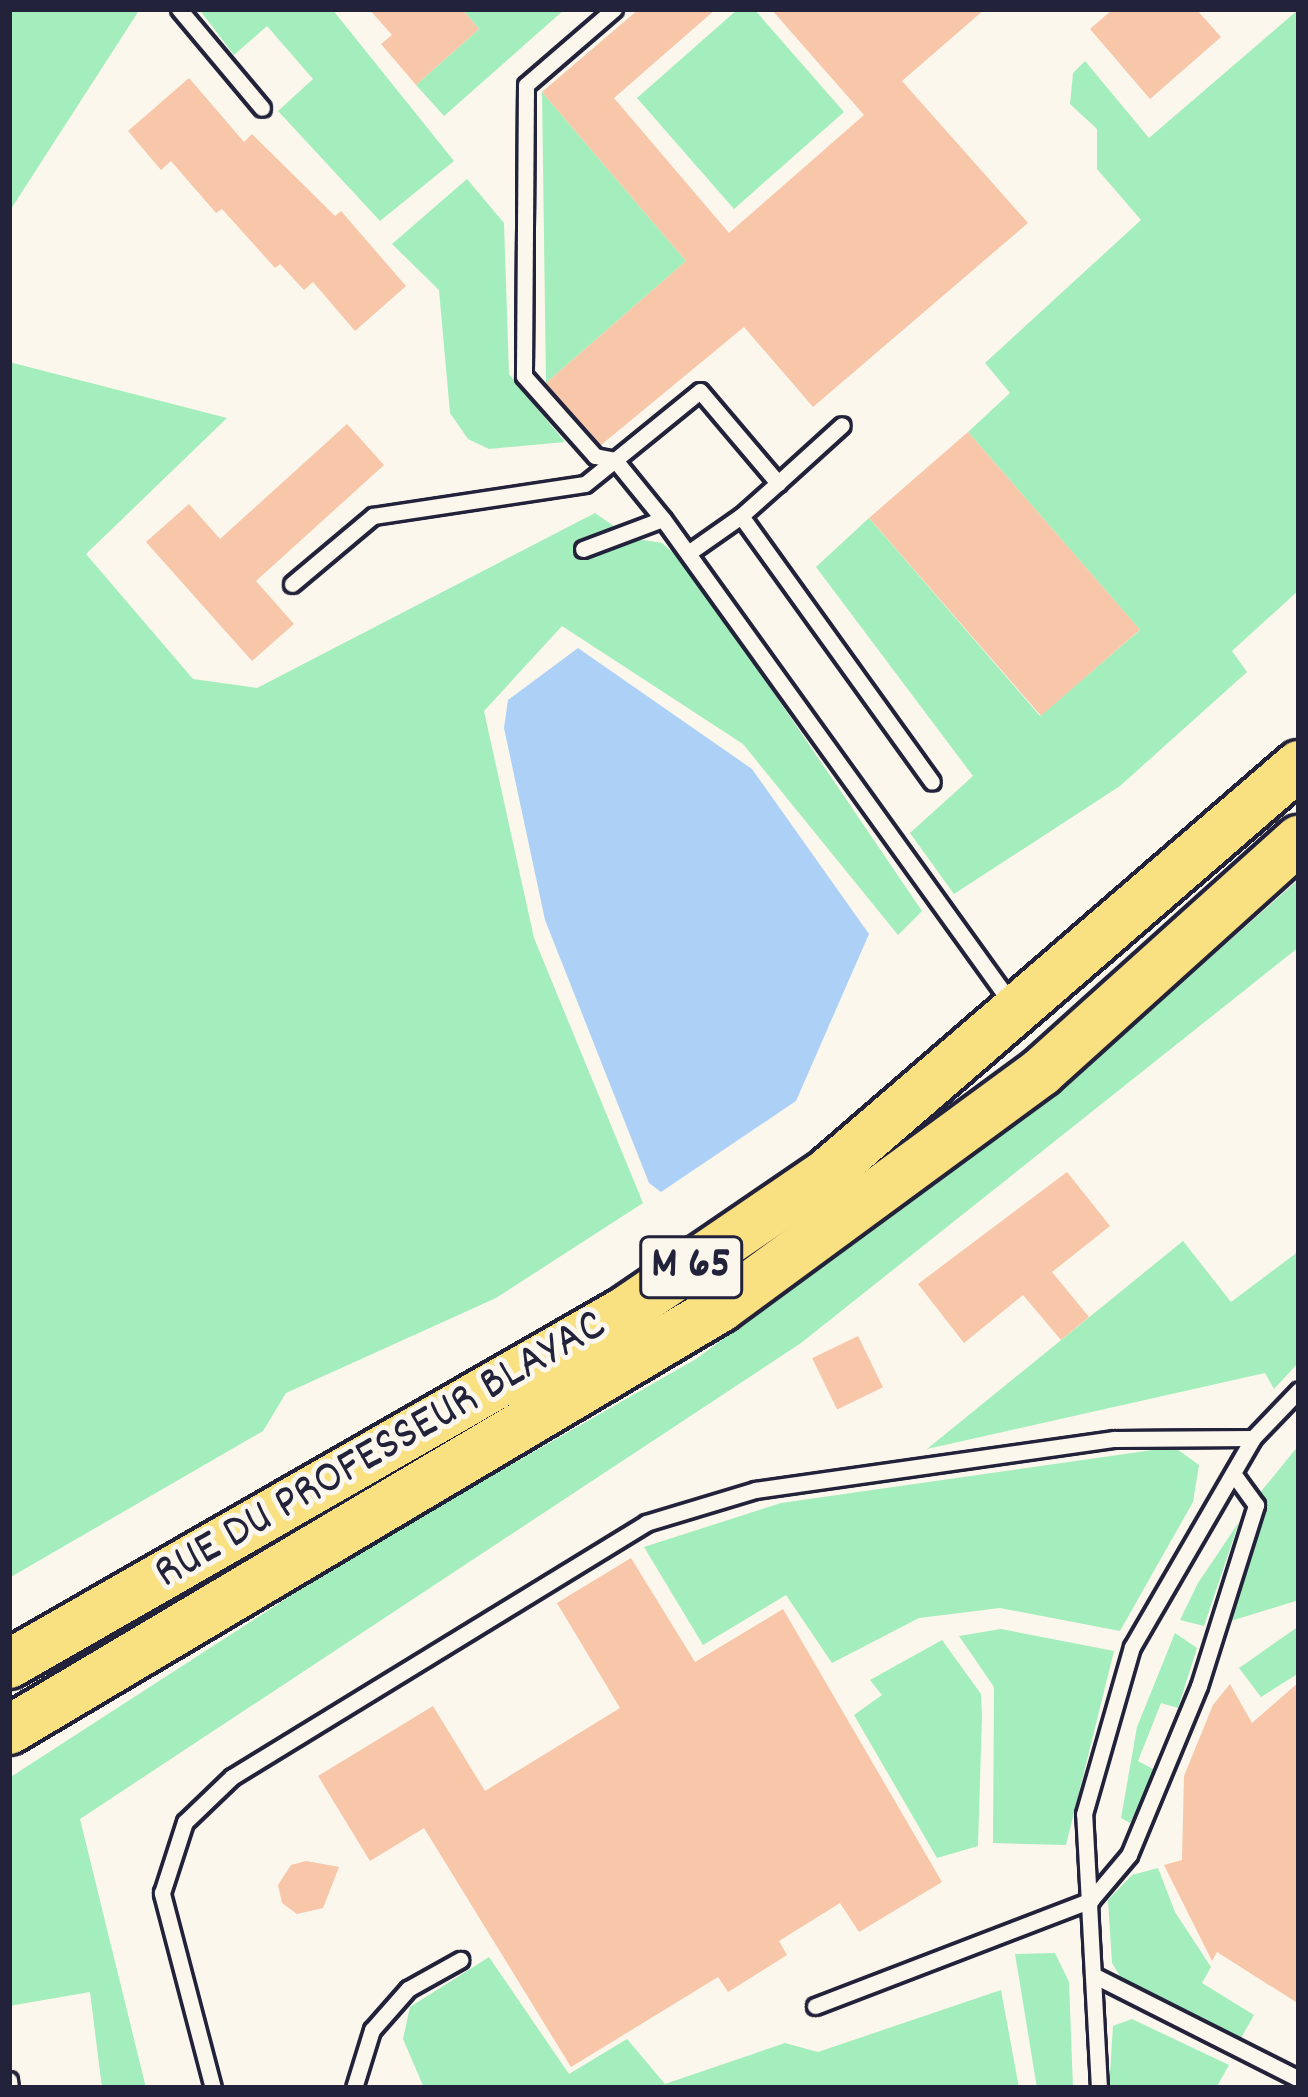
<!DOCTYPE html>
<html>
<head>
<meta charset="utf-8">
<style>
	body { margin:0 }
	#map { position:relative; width:1308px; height:2097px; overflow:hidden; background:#fbf7ec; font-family:Dekko,sans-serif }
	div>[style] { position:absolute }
	.green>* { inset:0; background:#a4edbc }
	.water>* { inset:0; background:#add1f6 }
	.building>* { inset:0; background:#f8c6a8; transform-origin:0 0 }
	.roads { filter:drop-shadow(3px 0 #22223b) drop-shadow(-3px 0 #22223b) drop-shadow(0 3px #22223b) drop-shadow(0 -3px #22223b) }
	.service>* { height:15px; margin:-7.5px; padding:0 7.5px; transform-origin:7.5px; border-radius:7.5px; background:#fbf7ec }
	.primary>* { height:48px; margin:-24px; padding:0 24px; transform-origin:24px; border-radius:24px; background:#f9e181 }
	span { translate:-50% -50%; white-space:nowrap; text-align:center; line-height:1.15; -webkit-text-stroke:10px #fbf7ec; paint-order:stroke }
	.shield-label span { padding:3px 9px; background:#fbf7ec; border:3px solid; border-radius:9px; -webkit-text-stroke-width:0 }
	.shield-label { font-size:45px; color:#22223b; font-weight:700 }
	.street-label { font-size:48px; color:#22223b }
	.frame { position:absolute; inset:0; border:12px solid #22223b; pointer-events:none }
</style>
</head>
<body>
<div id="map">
	<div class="green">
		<div style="clip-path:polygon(9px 9px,140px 9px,9px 212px)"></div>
		<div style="clip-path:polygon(199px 9px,332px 9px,454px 161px,380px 221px,278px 111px,313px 79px,267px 26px,234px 55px)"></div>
		<div style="clip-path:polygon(462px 9px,565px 9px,444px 116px,416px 85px,479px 29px)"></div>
		<div style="clip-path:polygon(738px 9px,754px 9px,844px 112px,734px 209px,637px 98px)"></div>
		<div style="clip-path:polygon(1299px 9px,1299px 590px,1232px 651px,1247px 672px,1120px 786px,954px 894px,910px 833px,973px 776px,816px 567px,869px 518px,1040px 716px,1140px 630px,968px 432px,1010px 393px,985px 363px,1141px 220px,1097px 169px,1097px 129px,1070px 104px,1073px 73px,1085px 61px,1149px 138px)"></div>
		<div style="clip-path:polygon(542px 92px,686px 261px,546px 383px)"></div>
		<div style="clip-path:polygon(467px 179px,504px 223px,509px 374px,565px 442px,489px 449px,468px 439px,450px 413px,439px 290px,392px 244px)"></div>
		<div style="clip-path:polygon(9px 362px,227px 418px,86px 554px,193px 679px,257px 688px,595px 513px,631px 538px,662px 543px,687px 565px,922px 911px,898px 935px,743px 744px,562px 626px,484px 711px,534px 938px,643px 1203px,496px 1298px,286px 1393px,263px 1431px,9px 1578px)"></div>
		<div style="clip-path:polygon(1299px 879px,1299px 947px,801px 1343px,80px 1819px,146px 2088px,102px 2088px,90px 1992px,9px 2006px,9px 1778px,360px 1551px,696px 1359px,1074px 1078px)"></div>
		<div style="clip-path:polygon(1183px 1241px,1231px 1302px,1299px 1251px,1299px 1362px,1274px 1389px,1265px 1373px,927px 1449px)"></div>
		<div style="clip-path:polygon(1299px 1445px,1299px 1600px,1221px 1624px,1265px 1506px,1259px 1494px)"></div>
		<div style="clip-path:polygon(1174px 1447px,1199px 1465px,1193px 1502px,1120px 1631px,1000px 1608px,919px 1618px,832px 1663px,786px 1595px,703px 1645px,644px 1547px,781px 1503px)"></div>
		<div style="clip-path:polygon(1239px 1522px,1204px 1626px,1180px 1620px,1198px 1583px)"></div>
		<div style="clip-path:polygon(1299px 1626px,1299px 1673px,1261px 1697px,1239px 1668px)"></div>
		<div style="clip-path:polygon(1001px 1629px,1114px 1651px,1066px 1845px,993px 1843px,994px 1687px,959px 1636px)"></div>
		<div style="clip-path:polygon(1175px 1633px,1197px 1648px,1178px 1708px,1161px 1703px,1138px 1761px,1155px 1770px,1130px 1823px,1121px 1818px,1137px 1727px)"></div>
		<div style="clip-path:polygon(942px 1640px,981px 1694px,982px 1716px,978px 1846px,937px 1858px,854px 1715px,882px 1695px,870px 1680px)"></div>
		<div style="clip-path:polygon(1158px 1868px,1175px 1912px,1211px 1967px,1202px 1983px,1254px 2015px,1241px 2038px,1123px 1981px,1112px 1963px,1108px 1900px,1132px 1875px)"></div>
		<div style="clip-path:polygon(1055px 1953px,1069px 1982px,1073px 2088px,1037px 2088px,1015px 1954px)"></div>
		<div style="clip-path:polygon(489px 1957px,569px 2074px,627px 2039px,665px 2084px,785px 2043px,818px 2052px,1001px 1990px,1019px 2088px,424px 2088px,403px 2039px,410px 2007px)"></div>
		<div style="clip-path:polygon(1132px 2019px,1229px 2065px,1216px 2088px,1109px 2088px,1113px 2026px)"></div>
	</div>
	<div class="water">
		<div style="clip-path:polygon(578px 648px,752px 769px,869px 934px,796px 1101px,661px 1192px,649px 1183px,545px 920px,504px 728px,508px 700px)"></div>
	</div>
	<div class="building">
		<div style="clip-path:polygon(369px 9px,462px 9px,479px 29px,416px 85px,381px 44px,392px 35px)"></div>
		<div style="clip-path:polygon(639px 9px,716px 9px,614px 98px,729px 233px,864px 115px,771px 9px,985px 9px,902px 81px,1028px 223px,813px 407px,744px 327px,601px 445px,546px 383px,686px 261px,542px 92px)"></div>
		<div style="clip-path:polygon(1113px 9px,1196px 9px,1221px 37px,1150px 99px,1090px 29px)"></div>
		<div style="clip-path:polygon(189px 78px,244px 142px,252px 134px,335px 216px,341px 211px,406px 286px,355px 331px,313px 282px,304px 290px,280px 264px,275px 268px,222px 209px,216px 213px,171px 161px,161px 170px,128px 131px)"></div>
		<div style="clip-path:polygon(347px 424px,384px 465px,256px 581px,294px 624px,252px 661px,146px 542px,189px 504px,220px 539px)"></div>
		<div style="left:968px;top:432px;width:262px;height:131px;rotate:49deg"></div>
		<div style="clip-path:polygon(1067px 1172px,1110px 1226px,1052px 1272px,1089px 1317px,1061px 1340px,1023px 1295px,964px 1343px,918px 1284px)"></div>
		<div style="left:858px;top:1336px;width:57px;height:51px;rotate:64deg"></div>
		<div style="clip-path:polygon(631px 1558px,695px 1662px,783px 1609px,942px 1882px,859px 1932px,840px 1903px,779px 1941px,787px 1955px,728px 1992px,718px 1977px,571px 2067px,424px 1828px,370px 1861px,318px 1776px,433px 1706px,485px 1791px,620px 1708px,557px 1603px)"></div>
		<div style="clip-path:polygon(1299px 1682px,1299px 2004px,1217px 1952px,1212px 1961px,1164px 1865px,1182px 1860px,1184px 1776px,1213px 1705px,1230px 1684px,1252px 1723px)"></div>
		<div style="clip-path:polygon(306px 1861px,339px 1867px,323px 1908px,297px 1914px,282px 1903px,278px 1885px,291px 1865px)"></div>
	</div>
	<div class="roads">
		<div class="service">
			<div style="left:179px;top:9px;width:129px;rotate:50deg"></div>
			<div style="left:614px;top:9px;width:116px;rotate:139.2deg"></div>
			<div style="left:526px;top:85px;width:291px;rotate:90.4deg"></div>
			<div style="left:524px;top:376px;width:107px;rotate:48.4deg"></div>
			<div style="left:595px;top:456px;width:20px;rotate:11deg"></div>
			<div style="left:615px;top:460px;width:109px;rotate:-39.1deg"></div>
			<div style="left:700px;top:391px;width:121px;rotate:49.7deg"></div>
			<div style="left:778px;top:483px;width:50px;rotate:138.3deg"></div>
			<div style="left:741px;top:516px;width:327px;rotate:54.3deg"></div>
			<div style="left:778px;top:483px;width:86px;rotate:-42.2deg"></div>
			<div style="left:583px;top:549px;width:85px;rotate:-20.6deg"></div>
			<div style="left:663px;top:519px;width:596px;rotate:54.28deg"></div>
			<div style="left:691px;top:551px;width:61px;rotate:-35deg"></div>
			<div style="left:292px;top:584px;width:106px;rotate:-40deg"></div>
			<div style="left:373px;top:516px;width:214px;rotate:-8.6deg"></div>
			<div style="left:585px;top:484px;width:38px;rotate:-39deg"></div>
			<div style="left:615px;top:460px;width:76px;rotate:50.9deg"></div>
			<div style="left:1097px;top:1977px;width:226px;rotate:26.8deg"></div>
			<div style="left:815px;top:2006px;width:296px;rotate:-21deg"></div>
			<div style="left:1091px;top:1900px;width:59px;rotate:-49.8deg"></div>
			<div style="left:1129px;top:1855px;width:183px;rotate:-67.5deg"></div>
			<div style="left:1199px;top:1686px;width:190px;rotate:-72.5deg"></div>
			<div style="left:1256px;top:1505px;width:39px;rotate:-126deg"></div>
			<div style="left:9px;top:2080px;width:8px;rotate:83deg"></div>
			<div style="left:213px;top:2088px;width:202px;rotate:-104.7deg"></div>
			<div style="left:162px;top:1893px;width:75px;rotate:-72.1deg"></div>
			<div style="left:185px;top:1822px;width:65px;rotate:-43.8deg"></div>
			<div style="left:232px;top:1777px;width:486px;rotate:-31.5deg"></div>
			<div style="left:646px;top:1523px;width:114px;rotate:-16.8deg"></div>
			<div style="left:755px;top:1490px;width:363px;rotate:-8.1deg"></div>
			<div style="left:1114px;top:1439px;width:139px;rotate:-0.4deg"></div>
			<div style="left:1253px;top:1438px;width:66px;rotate:-46.2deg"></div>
			<div style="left:354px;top:2088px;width:61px;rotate:-72.8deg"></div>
			<div style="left:372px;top:2030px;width:55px;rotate:-48.7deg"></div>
			<div style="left:408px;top:1989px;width:60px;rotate:-29.1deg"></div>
			<div style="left:1099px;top:2088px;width:274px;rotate:-93.1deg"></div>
			<div style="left:1084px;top:1814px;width:174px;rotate:-74deg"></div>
			<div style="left:1132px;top:1647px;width:241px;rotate:-59.9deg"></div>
		</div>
		<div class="primary">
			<div style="left:9px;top:1664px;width:710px;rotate:-29.81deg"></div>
			<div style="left:625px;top:1311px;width:245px;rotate:-34.3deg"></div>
			<div style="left:827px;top:1173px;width:624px;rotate:-40.84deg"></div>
			<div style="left:9px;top:1730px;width:827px;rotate:-30.69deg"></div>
			<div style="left:720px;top:1308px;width:398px;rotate:-36.3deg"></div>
			<div style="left:1041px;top:1072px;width:347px;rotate:-42deg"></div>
		</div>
	</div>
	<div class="shield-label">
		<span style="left:691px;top:1267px">M 65</span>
	</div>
	<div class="street-label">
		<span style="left:381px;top:1451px;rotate:-30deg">RUE DU PROFESSEUR BLAYAC</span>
	</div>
	<div class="frame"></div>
</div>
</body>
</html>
